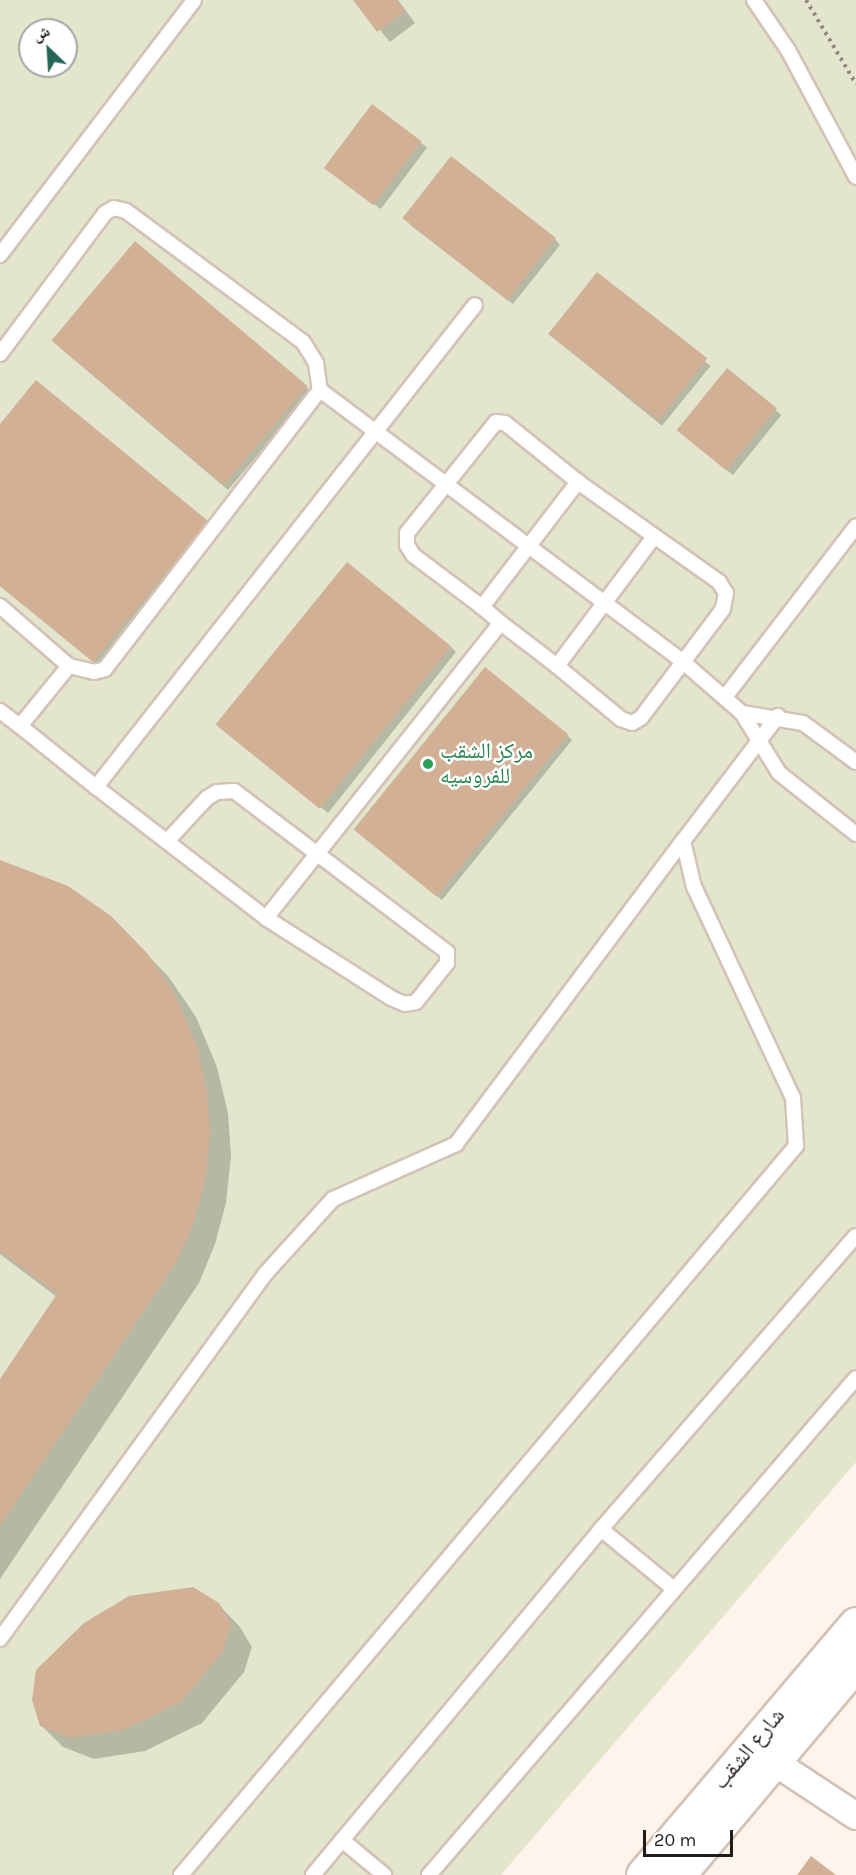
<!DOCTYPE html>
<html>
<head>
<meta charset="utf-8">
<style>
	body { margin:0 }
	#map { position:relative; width:856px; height:1875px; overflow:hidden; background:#fff4ec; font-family:Karla,"Noto Naskh Arabic",sans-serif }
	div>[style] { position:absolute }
	.green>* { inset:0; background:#e3e6cc }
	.shadow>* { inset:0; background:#0003; transform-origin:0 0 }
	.building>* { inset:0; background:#d1b095; transform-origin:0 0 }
	.path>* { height:4px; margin-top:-2px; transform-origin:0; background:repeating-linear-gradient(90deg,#918882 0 3px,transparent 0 7.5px) }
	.roads { filter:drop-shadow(2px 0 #d3c3b6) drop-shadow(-2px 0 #d3c3b6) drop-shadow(0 2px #d3c3b6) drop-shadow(0 -2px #d3c3b6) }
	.service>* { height:14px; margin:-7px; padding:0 7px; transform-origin:7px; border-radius:7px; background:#fff }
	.minor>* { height:26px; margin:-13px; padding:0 13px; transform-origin:13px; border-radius:13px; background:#fff }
	.tertiary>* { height:33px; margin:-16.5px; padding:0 16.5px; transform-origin:16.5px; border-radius:16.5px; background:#fff }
	.dots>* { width:16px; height:16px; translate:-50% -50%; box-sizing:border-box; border:3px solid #fff; border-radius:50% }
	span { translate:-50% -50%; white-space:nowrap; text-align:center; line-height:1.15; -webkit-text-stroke:5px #fff; paint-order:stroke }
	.leisure-label { font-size:22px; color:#27864d }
	.left { translate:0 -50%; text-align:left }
	.street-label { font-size:22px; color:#221c18 }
	.north { position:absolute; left:18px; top:18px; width:60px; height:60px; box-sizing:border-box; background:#fff; border:2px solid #a7a4a3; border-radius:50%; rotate:335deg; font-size:16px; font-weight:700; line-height:24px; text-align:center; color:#221c18 }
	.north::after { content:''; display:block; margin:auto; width:21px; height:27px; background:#256756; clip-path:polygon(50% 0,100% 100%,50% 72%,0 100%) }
	.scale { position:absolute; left:643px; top:1830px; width:90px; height:27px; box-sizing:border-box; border:3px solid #221c18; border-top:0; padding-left:8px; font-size:18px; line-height:21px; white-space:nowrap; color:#221c18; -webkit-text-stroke:4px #fff; paint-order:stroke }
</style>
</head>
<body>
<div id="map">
	<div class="green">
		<div style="clip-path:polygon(evenodd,0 0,856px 0,856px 1462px,501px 1875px,0 1875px,0 0,30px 30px,66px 30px,66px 66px,30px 66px,30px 30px)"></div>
	</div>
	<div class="shadow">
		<div style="clip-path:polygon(355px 0,398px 0,415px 23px,390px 42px)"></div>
		<div style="left:372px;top:106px;width:69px;height:77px;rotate:37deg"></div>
		<div style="clip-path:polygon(409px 224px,555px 239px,560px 245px,513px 304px)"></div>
		<div style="left:597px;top:274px;width:146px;height:77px;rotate:39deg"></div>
		<div style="clip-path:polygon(58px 346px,306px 387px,311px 392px,228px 490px)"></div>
		<div style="left:727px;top:371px;width:70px;height:77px;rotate:39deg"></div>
		<div style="clip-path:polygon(36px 382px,213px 527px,99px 666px,0 586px,0 426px)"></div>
		<div style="clip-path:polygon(451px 647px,456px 652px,328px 813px,224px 731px)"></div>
		<div style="clip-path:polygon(567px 735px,572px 740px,442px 900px,360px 834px)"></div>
		<div style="clip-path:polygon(0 861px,67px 888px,110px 917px,168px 976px,196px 1017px,217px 1067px,228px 1113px,231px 1157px,226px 1203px,215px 1244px,199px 1283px,0 1579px,0 1381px,57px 1297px,0 1254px)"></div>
		<div style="clip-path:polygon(218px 1604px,240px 1627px,252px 1647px,244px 1672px,202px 1723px,145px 1751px,94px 1759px,63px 1747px,41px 1725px)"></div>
	</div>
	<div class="building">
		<div style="clip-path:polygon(353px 0,397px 0,405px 11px,377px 32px)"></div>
		<div style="left:372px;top:104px;width:62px;height:80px;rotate:37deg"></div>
		<div style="left:451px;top:156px;width:133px;height:79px;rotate:38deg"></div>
		<div style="left:135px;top:241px;width:225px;height:130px;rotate:40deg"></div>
		<div style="left:597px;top:272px;width:140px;height:79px;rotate:38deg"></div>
		<div style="left:727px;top:368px;width:64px;height:80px;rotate:39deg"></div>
		<div style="clip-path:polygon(36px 380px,208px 521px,93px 662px,0 586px,0 424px)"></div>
		<div style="left:347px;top:562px;width:134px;height:209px;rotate:39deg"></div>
		<div style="left:485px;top:667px;width:107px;height:209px;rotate:39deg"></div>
		<div style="clip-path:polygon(0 860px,68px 886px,111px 916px,147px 953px,175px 994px,196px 1044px,207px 1091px,210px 1135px,205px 1181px,194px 1222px,177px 1261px,0 1526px,0 1379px,57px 1294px,0 1251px)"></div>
		<div style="clip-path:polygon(193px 1587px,219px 1603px,231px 1624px,223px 1651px,181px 1702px,123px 1730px,71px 1738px,40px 1726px,32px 1700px,36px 1670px,84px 1623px,129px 1596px)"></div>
		<div style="clip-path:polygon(811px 1856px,836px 1875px,797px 1875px)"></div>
	</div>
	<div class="path">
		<div style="left:806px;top:0;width:98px;rotate:59.2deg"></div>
	</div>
	<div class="roads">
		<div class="service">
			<div style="left:754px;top:0;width:60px;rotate:55.8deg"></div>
			<div style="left:788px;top:50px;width:144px;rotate:61.8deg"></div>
			<div style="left:0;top:255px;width:320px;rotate:-52.7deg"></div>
			<div style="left:0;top:354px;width:176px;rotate:-53.3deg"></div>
			<div style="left:105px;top:213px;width:10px;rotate:-29deg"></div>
			<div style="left:114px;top:208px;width:12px;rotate:14deg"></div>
			<div style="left:126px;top:211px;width:220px;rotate:36.5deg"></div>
			<div style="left:303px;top:342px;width:25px;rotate:58deg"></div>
			<div style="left:316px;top:363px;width:27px;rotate:82deg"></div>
			<div style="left:320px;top:390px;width:452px;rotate:36.8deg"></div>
			<div style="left:682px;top:661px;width:79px;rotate:40.9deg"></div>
			<div style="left:0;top:606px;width:91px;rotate:41deg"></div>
			<div style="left:69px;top:666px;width:26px;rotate:13deg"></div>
			<div style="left:94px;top:672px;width:11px;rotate:-15deg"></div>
			<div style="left:105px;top:669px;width:352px;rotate:-52.4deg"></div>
			<div style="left:482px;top:607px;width:86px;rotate:-143deg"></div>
			<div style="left:413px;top:555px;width:12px;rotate:-121deg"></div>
			<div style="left:407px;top:545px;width:12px;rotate:-90deg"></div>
			<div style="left:407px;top:533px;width:142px;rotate:-51.3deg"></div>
			<div style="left:496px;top:422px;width:9px;rotate:6deg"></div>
			<div style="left:505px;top:423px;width:94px;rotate:38.9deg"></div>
			<div style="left:578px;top:482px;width:173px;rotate:35.3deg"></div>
			<div style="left:719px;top:582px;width:13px;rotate:58deg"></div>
			<div style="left:726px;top:593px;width:16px;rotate:101deg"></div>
			<div style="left:723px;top:609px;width:136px;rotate:127deg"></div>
			<div style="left:641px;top:718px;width:10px;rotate:151deg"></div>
			<div style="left:632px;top:723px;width:12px;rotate:-160deg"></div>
			<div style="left:621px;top:719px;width:83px;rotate:-140.4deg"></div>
			<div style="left:557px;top:666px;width:160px;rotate:-53.1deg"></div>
			<div style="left:501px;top:623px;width:71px;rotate:37.5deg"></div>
			<div style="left:725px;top:697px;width:215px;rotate:-52.5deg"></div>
			<div style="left:0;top:711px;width:25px;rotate:37deg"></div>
			<div style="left:20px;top:726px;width:77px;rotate:-50.8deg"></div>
			<div style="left:20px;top:726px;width:97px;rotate:38.8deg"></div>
			<div style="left:96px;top:787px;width:215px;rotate:37.6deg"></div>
			<div style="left:266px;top:918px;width:148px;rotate:32.6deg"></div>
			<div style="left:391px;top:998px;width:15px;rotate:23deg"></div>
			<div style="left:405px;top:1004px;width:11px;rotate:-10deg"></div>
			<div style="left:416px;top:1002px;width:50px;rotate:-51.5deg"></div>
			<div style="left:447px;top:963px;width:11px;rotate:-90deg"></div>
			<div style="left:447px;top:952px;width:267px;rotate:-142.9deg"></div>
			<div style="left:234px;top:791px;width:17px;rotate:177deg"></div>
			<div style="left:217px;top:792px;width:12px;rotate:149deg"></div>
			<div style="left:207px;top:798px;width:59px;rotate:132.9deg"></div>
			<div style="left:856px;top:762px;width:66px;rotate:-143.7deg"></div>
			<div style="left:803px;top:723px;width:62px;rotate:-170.7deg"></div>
			<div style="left:742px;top:713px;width:70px;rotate:58.3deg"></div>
			<div style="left:779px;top:773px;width:98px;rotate:38.4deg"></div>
			<div style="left:96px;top:787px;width:613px;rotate:-51.82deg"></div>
			<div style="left:266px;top:918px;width:377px;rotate:-51.5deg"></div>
			<div style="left:501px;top:623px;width:25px;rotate:-140deg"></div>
			<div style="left:482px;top:607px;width:158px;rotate:-52.5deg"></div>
			<div style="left:601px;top:1529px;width:94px;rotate:39.4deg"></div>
			<div style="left:0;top:1639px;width:451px;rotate:-54deg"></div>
			<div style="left:265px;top:1274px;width:101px;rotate:-47.8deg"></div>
			<div style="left:333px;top:1199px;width:135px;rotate:-24.1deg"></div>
			<div style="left:456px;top:1144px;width:379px;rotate:-53.2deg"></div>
			<div style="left:342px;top:1840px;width:55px;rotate:39.8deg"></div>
			<div style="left:181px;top:1875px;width:954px;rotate:-49.85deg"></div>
			<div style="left:796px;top:1146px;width:48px;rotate:-93.6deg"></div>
			<div style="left:793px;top:1098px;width:233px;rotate:-115.1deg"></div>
			<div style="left:694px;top:887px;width:47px;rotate:-103.4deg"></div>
			<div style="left:683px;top:841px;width:157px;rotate:-52.8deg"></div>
			<div style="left:313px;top:1875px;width:450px;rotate:-50.2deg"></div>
			<div style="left:601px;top:1529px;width:388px;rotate:-49deg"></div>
			<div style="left:429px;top:1875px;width:655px;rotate:-49.33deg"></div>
		</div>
		<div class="minor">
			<div style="left:759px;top:1752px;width:116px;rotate:33.4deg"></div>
		</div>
		<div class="tertiary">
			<div style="left:643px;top:1875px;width:329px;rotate:-49.7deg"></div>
			<div style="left:678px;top:1875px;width:277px;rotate:-50deg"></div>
		</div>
	</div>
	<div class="dots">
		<div style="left:428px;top:764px;background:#2e9e5b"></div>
	</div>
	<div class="leisure-label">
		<span class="left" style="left:440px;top:764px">مركز الشقب<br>للفروسيه</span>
	</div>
	<div class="street-label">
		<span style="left:749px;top:1749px;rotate:-50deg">شارع الشقب</span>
	</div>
	<div class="north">ش</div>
	<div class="scale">20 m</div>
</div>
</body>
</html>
